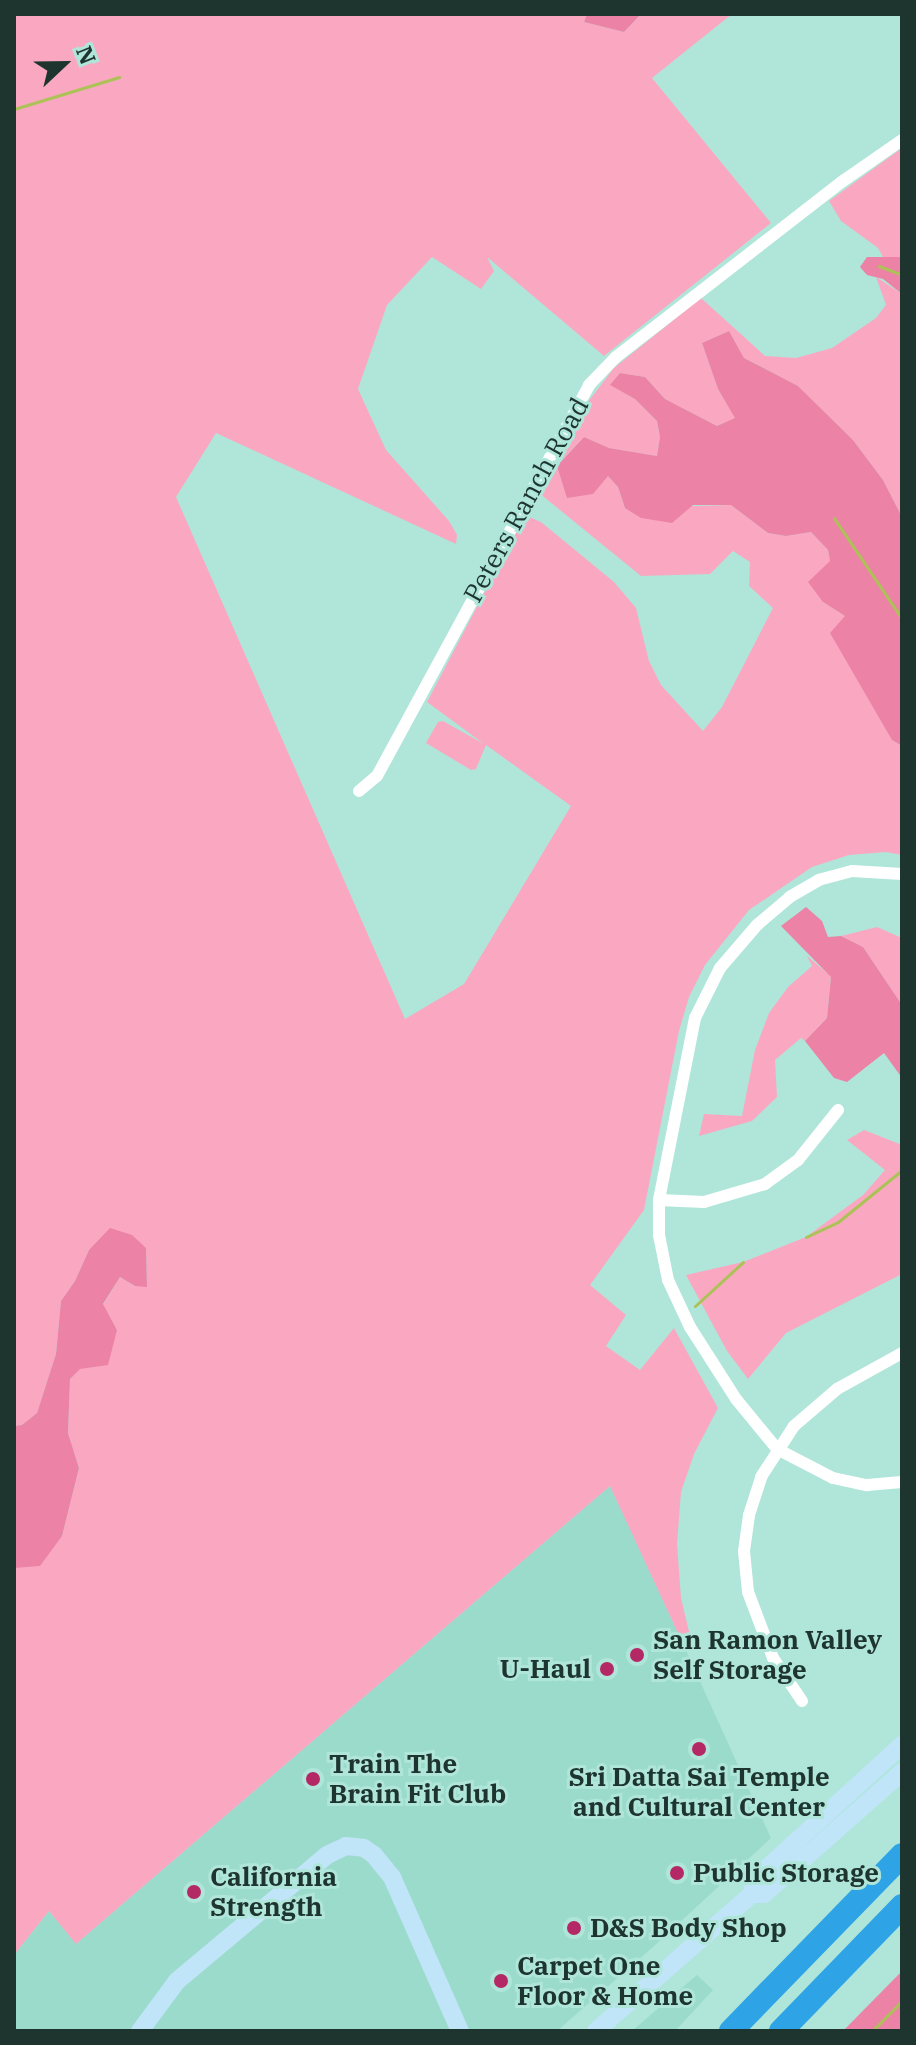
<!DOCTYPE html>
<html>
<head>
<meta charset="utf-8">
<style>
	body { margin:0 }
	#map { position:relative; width:916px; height:2045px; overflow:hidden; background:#afe6d9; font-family:"IBM Plex Serif",serif }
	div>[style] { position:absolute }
	.built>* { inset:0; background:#9bdbcc }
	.green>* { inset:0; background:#faa8c2 }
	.forest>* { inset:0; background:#ec82a6 }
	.stream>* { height:3px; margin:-1.5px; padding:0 1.5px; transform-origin:1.5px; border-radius:1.5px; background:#acc257 }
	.street>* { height:12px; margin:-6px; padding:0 6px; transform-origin:6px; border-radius:6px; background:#fff }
	.secondary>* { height:18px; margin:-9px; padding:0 9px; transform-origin:9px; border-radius:9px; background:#c0e4f8 }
	.highway>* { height:24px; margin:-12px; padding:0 12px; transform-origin:12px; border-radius:12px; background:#2ea4e6 }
	.dots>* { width:22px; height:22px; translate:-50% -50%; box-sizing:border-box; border:4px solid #afe6d9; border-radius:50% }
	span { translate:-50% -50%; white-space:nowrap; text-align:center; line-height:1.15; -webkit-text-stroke:6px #afe6d9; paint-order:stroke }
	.street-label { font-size:26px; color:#1e342f }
	.poi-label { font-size:26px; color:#1e342f; font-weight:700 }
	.left { translate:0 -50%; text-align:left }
	.right { translate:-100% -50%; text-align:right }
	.frame { position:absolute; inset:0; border:16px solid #1e342f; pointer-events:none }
	.north { position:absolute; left:24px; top:24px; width:80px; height:80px; -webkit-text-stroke:6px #afe6d9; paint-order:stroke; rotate:68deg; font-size:22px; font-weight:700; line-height:32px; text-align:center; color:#1e342f }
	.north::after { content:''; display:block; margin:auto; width:28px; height:36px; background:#1e342f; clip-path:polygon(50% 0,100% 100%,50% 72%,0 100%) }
</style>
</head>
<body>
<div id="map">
	<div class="built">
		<div style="clip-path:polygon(611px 1485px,771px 1838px,653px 1947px,557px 2031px,14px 2031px,14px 1955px,49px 1911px,77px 1943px)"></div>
		<div style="clip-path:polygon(697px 1975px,713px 1990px,675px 2031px,632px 2031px)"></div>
	</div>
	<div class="green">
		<div style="clip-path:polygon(14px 14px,587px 14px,584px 22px,624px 32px,641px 14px,732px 14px,652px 78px,771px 223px,604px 356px,487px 257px,494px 271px,481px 289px,432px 257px,387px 305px,358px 389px,386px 450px,449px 521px,457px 535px,456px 544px,216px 433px,176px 497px,405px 1019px,464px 984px,571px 806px,486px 745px,476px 769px,471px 770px,426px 743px,438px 722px,443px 721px,484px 744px,427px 702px,520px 525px,529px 517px,541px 522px,614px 582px,636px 608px,649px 661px,661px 685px,703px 731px,722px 707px,773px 608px,749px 586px,750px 562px,733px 551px,710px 574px,641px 576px,539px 493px,557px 466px,568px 498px,608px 476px,618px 487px,625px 508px,731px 505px,768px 533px,786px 536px,811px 532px,828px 550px,830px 561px,823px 602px,845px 616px,892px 740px,902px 746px,902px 855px,886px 852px,849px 855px,812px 867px,749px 910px,705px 965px,689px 997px,679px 1031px,644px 1210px,590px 1285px,626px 1315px,606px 1346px,640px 1370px,674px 1328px,718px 1408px,694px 1454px,681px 1492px,677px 1544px,681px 1598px,691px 1640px,683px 1644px,610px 1486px,76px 1944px,49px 1911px,14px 1955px,14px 1568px,62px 1536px,79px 1468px,68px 1433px,70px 1379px,117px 1330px,103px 1305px,120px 1277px,135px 1286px,147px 1286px,146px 1248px,89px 1250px,75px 1281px,61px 1301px,56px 1354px,37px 1413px,22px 1425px,14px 1426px)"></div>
		<div style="clip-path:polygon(902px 148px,902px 257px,883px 257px,878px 248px,841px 221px,829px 201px)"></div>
		<div style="clip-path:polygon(876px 277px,902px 294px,902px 517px,883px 480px,853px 440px,798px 386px,744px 358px,729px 331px,702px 343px,718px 389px,736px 418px,717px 426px,665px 399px,645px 377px,620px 373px,611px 385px,635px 399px,657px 421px,660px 437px,657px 456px,609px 448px,584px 437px,563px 459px,558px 456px,584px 407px,614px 368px,701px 298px,765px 356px,796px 358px,832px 348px,876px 318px,886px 305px)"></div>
		<div style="clip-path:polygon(877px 927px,902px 938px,902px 1005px,863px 947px,841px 936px)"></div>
		<div style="clip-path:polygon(807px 956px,831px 976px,827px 1018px,805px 1041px,801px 1038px,775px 1060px,777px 1097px,752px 1121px,699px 1136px,704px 1114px,742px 1116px,755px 1050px,769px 1013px,788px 987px,812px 966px)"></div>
		<div style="clip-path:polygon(864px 1130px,902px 1145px,902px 1274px,786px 1333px,748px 1379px,727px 1351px,686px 1275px,743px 1262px,806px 1237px,863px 1195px,885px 1170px,847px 1140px)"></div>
	</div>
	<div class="forest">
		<div style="clip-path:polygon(587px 14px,641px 14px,624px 32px,584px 22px)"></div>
		<div style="clip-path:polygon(867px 257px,902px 257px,902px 294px,883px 279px,867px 275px,860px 267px)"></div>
		<div style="clip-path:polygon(729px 331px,744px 358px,798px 386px,853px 440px,883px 480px,902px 517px,902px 746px,892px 740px,830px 633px,845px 616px,823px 602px,808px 582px,830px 561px,828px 550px,811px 532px,786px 536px,768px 533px,731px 505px,693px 505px,672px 523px,641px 518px,625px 508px,618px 487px,608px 476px,593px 494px,567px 498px,557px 466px,584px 437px,609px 448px,657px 456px,660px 437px,657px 421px,635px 399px,610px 385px,620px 373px,645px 377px,665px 399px,717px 426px,735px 418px,718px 389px,702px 343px)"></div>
		<div style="clip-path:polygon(806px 907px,822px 921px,828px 937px,841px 936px,863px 947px,902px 1005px,902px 1078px,884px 1053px,847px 1082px,834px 1078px,805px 1041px,827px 1018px,831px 977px,781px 926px)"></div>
		<div style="clip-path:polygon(110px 1228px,132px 1235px,146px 1248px,147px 1287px,135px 1286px,120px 1277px,103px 1304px,117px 1330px,108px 1365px,80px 1369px,70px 1379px,68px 1433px,79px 1468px,62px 1536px,40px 1566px,14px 1568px,14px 1426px,22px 1425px,37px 1413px,56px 1354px,61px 1301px,75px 1281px,89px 1250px)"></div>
		<div style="clip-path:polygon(902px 1971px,902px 2031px,843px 2031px)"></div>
	</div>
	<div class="stream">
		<div style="left:14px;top:109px;width:110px;rotate:-16.9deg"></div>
		<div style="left:879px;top:266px;width:25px;rotate:21deg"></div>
		<div style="left:834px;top:518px;width:122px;rotate:56deg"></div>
		<div style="left:806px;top:1237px;width:35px;rotate:-25deg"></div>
		<div style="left:838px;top:1222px;width:82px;rotate:-39.1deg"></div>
		<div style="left:695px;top:1306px;width:65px;rotate:-42.5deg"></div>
		<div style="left:872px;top:2031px;width:42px;rotate:-45deg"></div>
	</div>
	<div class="street">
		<div style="left:359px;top:791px;width:23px;rotate:-40deg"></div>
		<div style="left:377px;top:776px;width:445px;rotate:-61.5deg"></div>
		<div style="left:589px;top:385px;width:39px;rotate:-46deg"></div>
		<div style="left:616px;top:357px;width:287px;rotate:-37.8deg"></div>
		<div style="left:843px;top:181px;width:72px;rotate:-34.8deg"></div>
		<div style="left:902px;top:874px;width:50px;rotate:-176.6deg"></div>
		<div style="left:852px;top:871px;width:34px;rotate:165deg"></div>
		<div style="left:819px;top:880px;width:34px;rotate:150deg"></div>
		<div style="left:790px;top:897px;width:43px;rotate:139.7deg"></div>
		<div style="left:757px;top:925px;width:57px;rotate:130.7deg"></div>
		<div style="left:720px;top:968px;width:56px;rotate:116.6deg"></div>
		<div style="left:695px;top:1018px;width:186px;rotate:101.2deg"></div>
		<div style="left:659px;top:1200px;width:35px;rotate:90deg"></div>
		<div style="left:659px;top:1235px;width:46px;rotate:78.7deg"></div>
		<div style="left:668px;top:1280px;width:52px;rotate:64.9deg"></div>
		<div style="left:690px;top:1327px;width:85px;rotate:57.4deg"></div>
		<div style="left:736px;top:1399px;width:65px;rotate:50.6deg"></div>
		<div style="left:777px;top:1449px;width:63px;rotate:27.4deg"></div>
		<div style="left:833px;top:1478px;width:35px;rotate:12deg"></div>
		<div style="left:867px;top:1485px;width:35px;rotate:-5deg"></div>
		<div style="left:659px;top:1200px;width:45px;rotate:2.5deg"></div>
		<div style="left:704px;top:1202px;width:64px;rotate:-16.4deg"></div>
		<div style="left:765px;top:1184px;width:41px;rotate:-36deg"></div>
		<div style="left:798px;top:1160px;width:64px;rotate:-51.3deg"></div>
		<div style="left:802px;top:1701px;width:52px;rotate:-124deg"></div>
		<div style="left:773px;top:1658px;width:71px;rotate:-110.7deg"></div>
		<div style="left:748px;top:1592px;width:41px;rotate:-95.6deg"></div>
		<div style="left:744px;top:1551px;width:36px;rotate:-82deg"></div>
		<div style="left:749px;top:1515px;width:40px;rotate:-72deg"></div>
		<div style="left:761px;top:1477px;width:61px;rotate:-57.1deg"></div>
		<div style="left:794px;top:1426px;width:57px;rotate:-40.7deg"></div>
		<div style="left:837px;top:1389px;width:74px;rotate:-29deg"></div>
	</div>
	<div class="secondary">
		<div style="left:752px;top:1894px;width:12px"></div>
		<div style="left:764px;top:1894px;width:184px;rotate:-41.5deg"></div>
		<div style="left:140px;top:2031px;width:62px;rotate:-53.5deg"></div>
		<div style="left:177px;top:1981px;width:196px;rotate:-40deg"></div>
		<div style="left:327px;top:1855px;width:21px;rotate:-25deg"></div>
		<div style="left:346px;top:1846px;width:18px;rotate:6deg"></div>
		<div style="left:364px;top:1848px;width:12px;rotate:35deg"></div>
		<div style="left:374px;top:1855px;width:28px;rotate:51deg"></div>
		<div style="left:392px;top:1877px;width:168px;rotate:66.2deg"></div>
		<div style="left:596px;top:2031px;width:208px;rotate:-41.3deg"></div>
		<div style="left:752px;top:1894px;width:15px;rotate:-79deg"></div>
		<div style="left:755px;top:1879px;width:199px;rotate:-42.4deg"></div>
	</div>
	<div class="highway">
		<div style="left:731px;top:2031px;width:245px;rotate:-45.8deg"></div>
		<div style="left:781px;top:2031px;width:174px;rotate:-45.9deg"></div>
	</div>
	<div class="dots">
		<div style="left:637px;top:1655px;background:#b32865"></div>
		<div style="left:607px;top:1669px;background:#b32865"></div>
		<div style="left:699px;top:1749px;background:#b32865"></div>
		<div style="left:313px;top:1779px;background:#b32865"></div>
		<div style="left:677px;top:1873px;background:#b32865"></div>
		<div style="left:194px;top:1892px;background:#b32865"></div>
		<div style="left:574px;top:1928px;background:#b32865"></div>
		<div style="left:501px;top:1981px;background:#b32865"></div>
	</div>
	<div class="street-label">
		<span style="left:526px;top:500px;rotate:-61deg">Peters Ranch Road</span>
	</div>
	<div class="poi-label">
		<span class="left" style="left:653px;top:1655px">San Ramon Valley<br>Self Storage</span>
		<span class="right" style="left:591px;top:1669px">U-Haul</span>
		<span class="left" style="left:329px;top:1779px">Train The<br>Brain Fit Club</span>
		<span style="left:699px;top:1792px">Sri Datta Sai Temple<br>and Cultural Center</span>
		<span class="left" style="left:693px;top:1873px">Public Storage</span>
		<span class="left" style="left:210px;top:1892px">California<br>Strength</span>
		<span class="left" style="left:590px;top:1928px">D&amp;S Body Shop</span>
		<span class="left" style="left:517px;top:1981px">Carpet One<br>Floor &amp; Home</span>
	</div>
	<div class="frame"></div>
	<div class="north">N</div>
</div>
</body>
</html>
